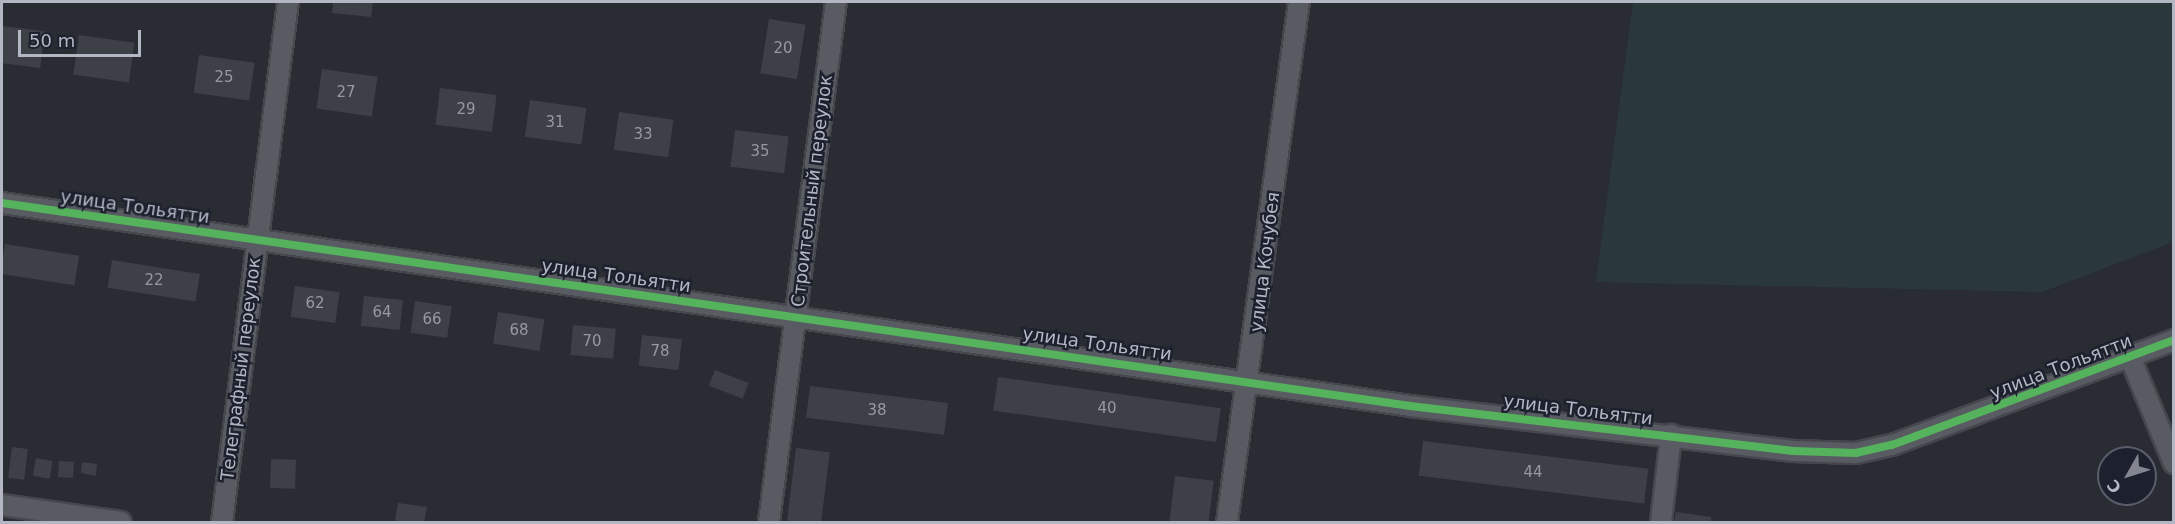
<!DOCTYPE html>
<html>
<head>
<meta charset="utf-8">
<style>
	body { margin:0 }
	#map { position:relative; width:2175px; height:524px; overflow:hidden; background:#292c33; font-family:"DejaVu Sans",sans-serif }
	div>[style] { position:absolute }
	.green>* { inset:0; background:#2a383c }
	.building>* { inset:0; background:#3e4047; transform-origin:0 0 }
	.roads { filter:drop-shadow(2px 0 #45474d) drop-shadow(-2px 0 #45474d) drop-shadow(0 2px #45474d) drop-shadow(0 -2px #45474d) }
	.minor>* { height:20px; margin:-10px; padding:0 10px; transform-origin:10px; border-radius:10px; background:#585b62 }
	.cycleway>* { height:8px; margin:-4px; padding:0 4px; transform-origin:4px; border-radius:4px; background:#56b35d }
	span { translate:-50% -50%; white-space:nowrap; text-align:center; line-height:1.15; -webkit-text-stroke:5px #1d212d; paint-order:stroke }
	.number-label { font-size:15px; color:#9699a5 }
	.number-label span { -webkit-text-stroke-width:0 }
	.street-label { font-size:18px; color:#b3b7c4 }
	.frame { position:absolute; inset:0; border:3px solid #b3b7c4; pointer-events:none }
	.north { position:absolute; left:2097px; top:446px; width:60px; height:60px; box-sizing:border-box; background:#1d212d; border:2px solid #595d69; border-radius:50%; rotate:231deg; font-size:16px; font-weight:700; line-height:24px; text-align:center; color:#b3b7c4 }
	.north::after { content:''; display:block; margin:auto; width:21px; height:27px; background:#838691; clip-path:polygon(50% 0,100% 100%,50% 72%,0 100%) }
	.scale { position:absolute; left:18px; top:30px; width:123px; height:27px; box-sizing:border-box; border:3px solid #b3b7c4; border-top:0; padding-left:8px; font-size:18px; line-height:21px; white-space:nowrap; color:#b3b7c4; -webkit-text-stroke:4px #1d212d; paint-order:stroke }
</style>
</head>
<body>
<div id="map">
	<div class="green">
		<div style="clip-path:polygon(1633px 2px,2173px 2px,2173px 242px,2042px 292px,1596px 282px)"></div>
	</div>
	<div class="building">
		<div style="clip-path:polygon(333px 2px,373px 2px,371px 17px,332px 13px)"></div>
		<div style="left:769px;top:19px;width:37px;height:55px;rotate:9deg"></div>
		<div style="left:2px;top:26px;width:43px;height:37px;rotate:7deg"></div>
		<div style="left:79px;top:35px;width:56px;height:40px;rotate:8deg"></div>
		<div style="left:199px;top:55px;width:56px;height:38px;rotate:8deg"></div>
		<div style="left:322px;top:69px;width:56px;height:40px;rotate:8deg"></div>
		<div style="left:440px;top:88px;width:57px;height:37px;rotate:7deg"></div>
		<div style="left:530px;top:100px;width:57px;height:37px;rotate:8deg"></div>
		<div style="left:619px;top:112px;width:55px;height:38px;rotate:8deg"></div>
		<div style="left:735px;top:130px;width:54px;height:37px;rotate:7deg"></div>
		<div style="left:5px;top:244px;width:75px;height:30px;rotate:9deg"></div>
		<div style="left:112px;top:260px;width:89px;height:28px;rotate:9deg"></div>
		<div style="left:295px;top:286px;width:45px;height:31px;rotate:8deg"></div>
		<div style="left:364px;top:296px;width:39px;height:30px;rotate:6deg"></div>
		<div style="left:415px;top:301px;width:37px;height:32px;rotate:8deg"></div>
		<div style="left:498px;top:312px;width:47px;height:32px;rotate:9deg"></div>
		<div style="left:573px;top:325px;width:43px;height:30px;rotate:5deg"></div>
		<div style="left:642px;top:335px;width:40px;height:31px;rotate:6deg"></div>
		<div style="left:715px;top:370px;width:36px;height:17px;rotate:21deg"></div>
		<div style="left:998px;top:377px;width:225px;height:34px;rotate:8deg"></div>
		<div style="left:810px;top:386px;width:139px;height:32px;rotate:7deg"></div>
		<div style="left:1423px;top:441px;width:227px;height:35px;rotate:7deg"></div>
		<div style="left:12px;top:447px;width:16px;height:31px;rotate:7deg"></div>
		<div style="left:796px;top:448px;width:34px;height:75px;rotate:7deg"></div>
		<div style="left:36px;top:458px;width:17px;height:18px;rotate:10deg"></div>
		<div style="left:271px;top:459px;width:25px;height:29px;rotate:2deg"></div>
		<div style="left:59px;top:461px;width:15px;height:16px;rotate:4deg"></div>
		<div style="clip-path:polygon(82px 462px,97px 464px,96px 476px,81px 473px)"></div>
		<div style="left:1175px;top:476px;width:39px;height:46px;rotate:7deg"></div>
		<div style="clip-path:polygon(398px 503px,427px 507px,424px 522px,395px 521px)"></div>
		<div style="clip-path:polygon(1676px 512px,1711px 517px,1711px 522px,1674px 522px)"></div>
	</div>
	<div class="roads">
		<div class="minor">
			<div style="left:2px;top:203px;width:1423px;rotate:8.2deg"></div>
			<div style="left:1410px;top:406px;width:386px;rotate:6.7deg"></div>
			<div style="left:1793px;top:451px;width:63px;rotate:1.8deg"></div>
			<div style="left:1856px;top:453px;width:37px;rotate:-13deg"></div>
			<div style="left:1892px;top:445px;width:301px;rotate:-20.4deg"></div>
			<div style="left:2130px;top:357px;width:115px;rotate:67.5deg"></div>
			<div style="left:2px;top:505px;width:120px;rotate:8.1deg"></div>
			<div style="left:222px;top:522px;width:524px;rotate:-82.77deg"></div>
			<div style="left:769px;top:522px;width:524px;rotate:-82.66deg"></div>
			<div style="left:1227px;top:522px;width:525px;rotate:-82.12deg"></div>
			<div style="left:1661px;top:522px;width:88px;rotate:-83.4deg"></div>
		</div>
	</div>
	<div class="cycleway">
		<div style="left:2px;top:203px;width:1423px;rotate:8.2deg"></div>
		<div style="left:1410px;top:406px;width:386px;rotate:6.7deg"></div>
		<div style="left:1793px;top:451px;width:63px;rotate:1.8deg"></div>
		<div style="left:1856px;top:453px;width:37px;rotate:-13deg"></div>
		<div style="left:1892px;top:445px;width:301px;rotate:-20.4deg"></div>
	</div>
	<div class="number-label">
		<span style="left:783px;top:49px">20</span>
		<span style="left:224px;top:78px">25</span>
		<span style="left:346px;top:93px">27</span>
		<span style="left:466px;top:110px">29</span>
		<span style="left:555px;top:123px">31</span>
		<span style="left:643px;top:135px">33</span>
		<span style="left:760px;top:152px">35</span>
		<span style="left:154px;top:281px">22</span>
		<span style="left:315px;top:304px">62</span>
		<span style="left:382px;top:313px">64</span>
		<span style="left:432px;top:320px">66</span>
		<span style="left:519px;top:331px">68</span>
		<span style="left:592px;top:342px">70</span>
		<span style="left:660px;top:352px">78</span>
		<span style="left:1107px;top:409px">40</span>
		<span style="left:877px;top:411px">38</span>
		<span style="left:1533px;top:473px">44</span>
	</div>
	<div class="street-label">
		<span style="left:812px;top:191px;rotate:-83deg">Строительный переулок</span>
		<span style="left:135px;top:207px;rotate:8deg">улица Тольятти</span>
		<span style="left:1265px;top:262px;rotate:-83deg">улица Кочубея</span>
		<span style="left:616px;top:276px;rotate:8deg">улица Тольятти</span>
		<span style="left:1097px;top:344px;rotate:8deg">улица Тольятти</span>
		<span style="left:2061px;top:367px;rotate:-21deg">улица Тольятти</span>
		<span style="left:241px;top:369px;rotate:-83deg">Телеграфный переулок</span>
		<span style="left:1578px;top:410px;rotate:7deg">улица Тольятти</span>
	</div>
	<div class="frame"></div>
	<div class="north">С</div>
	<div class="scale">50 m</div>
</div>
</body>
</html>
